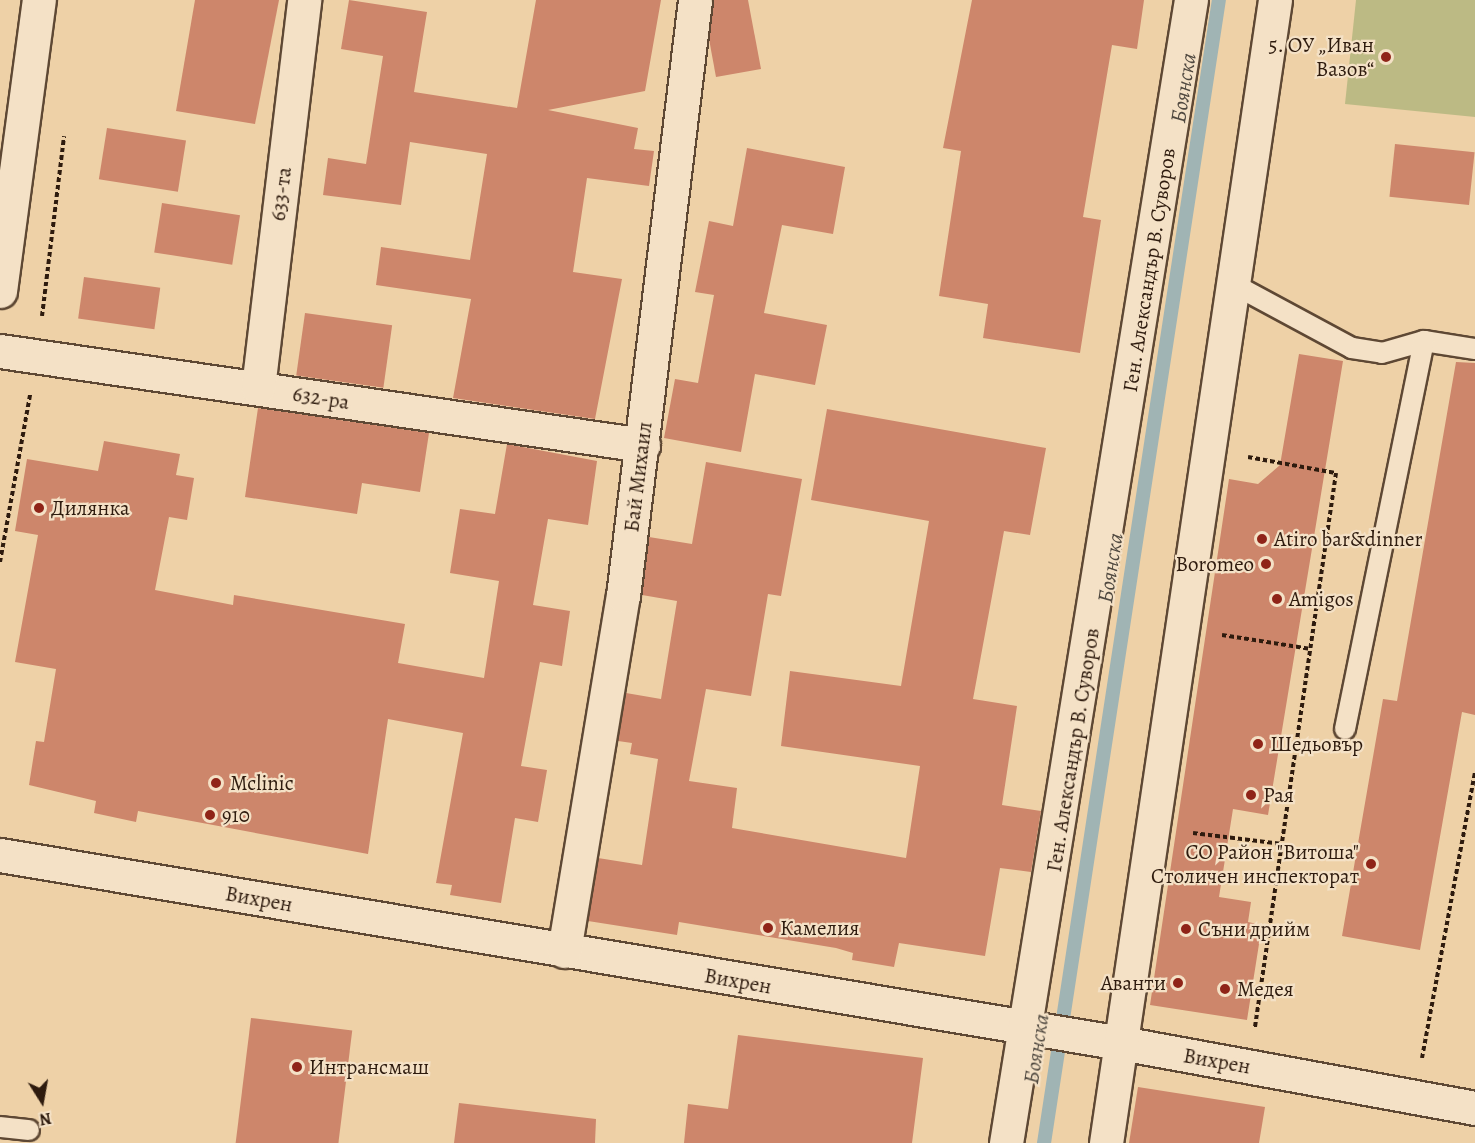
<!DOCTYPE html>
<html>
<head>
<meta charset="utf-8">
<style>
	body { margin:0 }
	#map { position:relative; width:1475px; height:1143px; overflow:hidden; background:#eed1a7; font-family:Alegreya,serif }
	div>[style] { position:absolute }
	.green>* { inset:0; background:#bcba84 }
	.stream>* { height:14px; margin:-7px; padding:0 7px; transform-origin:7px; border-radius:7px; background:#a0b4b4 }
	.building>* { inset:0; background:#cd866b; transform-origin:0 0 }
	.path>* { height:4px; margin-top:-2px; transform-origin:0; background:repeating-linear-gradient(90deg,#2e1b0e 0 4.5px,transparent 0 7.5px) }
	.roads { filter:drop-shadow(2px 0 #5e4834) drop-shadow(-2px 0 #5e4834) drop-shadow(0 2px #5e4834) drop-shadow(0 -2px #5e4834) }
	.service>* { height:20px; margin:-10px; padding:0 10px; transform-origin:10px; border-radius:10px; background:#f4e1c6 }
	.minor>* { height:33px; margin:-16.5px; padding:0 16.5px; transform-origin:16.5px; border-radius:16.5px; background:#f4e1c6 }
	.tertiary>* { height:33px; margin:-16.5px; padding:0 16.5px; transform-origin:16.5px; border-radius:16.5px; background:#f4e1c6 }
	.dots>* { width:16px; height:16px; translate:-50% -50%; box-sizing:border-box; border:3px solid #f4e1c6; border-radius:50% }
	span { translate:-50% -50%; white-space:nowrap; text-align:center; line-height:1.15; -webkit-text-stroke:4.5px #f4e1c6; paint-order:stroke }
	.poi-label { font-size:21px; color:#2e1b0e }
	.right { translate:-100% -50%; text-align:right }
	.left { translate:0 -50%; text-align:left }
	.street-label { font-size:21px; color:#2e1b0e }
	.water-label { font-size:22px; color:#504940; font-style:italic }
	.north { position:absolute; left:12px; top:1071px; width:60px; height:60px; -webkit-text-stroke:4px #f4e1c6; paint-order:stroke; rotate:169deg; font-size:16px; font-weight:700; line-height:24px; text-align:center; color:#2e1b0e }
	.north::after { content:''; display:block; margin:auto; width:21px; height:27px; background:#2e1b0e; clip-path:polygon(50% 0,100% 100%,50% 72%,0 100%) }
</style>
</head>
<body>
<div id="map">
	<div class="green">
		<div style="clip-path:polygon(1356px 0,1475px 0,1475px 117px,1345px 104px)"></div>
	</div>
	<div class="stream">
		<div style="left:1044px;top:1143px;width:1156px;rotate:-81.3deg"></div>
	</div>
	<div class="building">
		<div style="clip-path:polygon(195px 0,279px 0,255px 124px,176px 111px)"></div>
		<div style="clip-path:polygon(349px 0,427px 12px,414px 92px,517px 108px,536px 0,661px 0,645px 91px,548px 110px,638px 128px,634px 149px,654px 151px,649px 186px,587px 178px,573px 272px,622px 279px,595px 419px,453px 398px,471px 299px,376px 285px,381px 247px,470px 260px,487px 154px,410px 142px,401px 205px,323px 195px,328px 158px,366px 164px,383px 56px,341px 49px)"></div>
		<div style="clip-path:polygon(713px 0,748px 0,761px 69px,716px 77px,709px 39px)"></div>
		<div style="clip-path:polygon(972px 0,1144px 0,1137px 49px,1112px 45px,1083px 217px,1101px 220px,1080px 353px,983px 338px,988px 304px,939px 296px,961px 151px,943px 148px)"></div>
		<div style="left:107px;top:128px;width:80px;height:52px;rotate:9deg"></div>
		<div style="left:1395px;top:144px;width:80px;height:53px;rotate:6deg"></div>
		<div style="clip-path:polygon(747px 148px,845px 167px,833px 234px,782px 225px,764px 313px,827px 325px,815px 385px,755px 374px,741px 452px,664px 438px,675px 379px,698px 383px,714px 295px,695px 292px,709px 221px,733px 226px)"></div>
		<div style="left:162px;top:203px;width:79px;height:50px;rotate:9deg"></div>
		<div style="left:84px;top:277px;width:77px;height:42px;rotate:8deg"></div>
		<div style="left:305px;top:313px;width:88px;height:63px;rotate:8deg"></div>
		<div style="clip-path:polygon(1299px 354px,1343px 361px,1268px 815px,1233px 809px,1219px 897px,1251px 902px,1248px 922px,1262px 925px,1247px 1020px,1150px 1005px,1229px 479px,1258px 484px,1280px 465px)"></div>
		<div style="clip-path:polygon(1456px 362px,1475px 363px,1475px 715px,1462px 712px,1420px 950px,1342px 936px,1383px 699px,1397px 701px)"></div>
		<div style="clip-path:polygon(258px 408px,429px 433px,420px 492px,362px 483px,357px 514px,245px 497px)"></div>
		<div style="clip-path:polygon(827px 409px,1046px 448px,1030px 535px,1004px 531px,973px 699px,1017px 706px,1002px 805px,1041px 811px,1031px 872px,1000px 868px,985px 956px,899px 943px,894px 967px,852px 960px,853px 953px,836px 948px,679px 922px,677px 935px,588px 921px,598px 858px,642px 865px,658px 759px,630px 754px,632px 743px,618px 741px,626px 693px,661px 699px,677px 601px,642px 595px,649px 537px,692px 544px,706px 462px,802px 479px,781px 596px,768px 594px,751px 696px,706px 689px,689px 781px,737px 788px,732px 828px,906px 858px,920px 766px,781px 746px,790px 671px,901px 686px,929px 521px,811px 500px)"></div>
		<div style="clip-path:polygon(104px 441px,180px 454px,176px 475px,194px 478px,187px 520px,169px 517px,155px 590px,233px 605px,234px 595px,405px 624px,398px 663px,484px 678px,499px 581px,450px 573px,460px 509px,495px 514px,507px 444px,597px 461px,588px 525px,548px 519px,533px 605px,570px 611px,562px 666px,540px 662px,521px 766px,547px 770px,538px 822px,515px 818px,501px 903px,450px 895px,452px 885px,436px 883px,463px 733px,388px 719px,368px 854px,138px 811px,136px 822px,94px 813px,96px 801px,29px 785px,36px 741px,44px 742px,56px 669px,15px 662px,38px 535px,15px 531px,27px 459px,98px 471px)"></div>
		<div style="left:251px;top:1018px;width:102px;height:126px;rotate:7deg"></div>
		<div style="clip-path:polygon(738px 1035px,923px 1058px,912px 1143px,684px 1143px,688px 1104px,728px 1109px)"></div>
		<div style="clip-path:polygon(1138px 1087px,1265px 1107px,1259px 1143px,1129px 1143px)"></div>
		<div style="clip-path:polygon(459px 1103px,596px 1119px,595px 1143px,454px 1143px)"></div>
	</div>
	<div class="path">
		<div style="left:42px;top:316px;width:181px;rotate:-83deg"></div>
		<div style="left:1248px;top:457px;width:89px;rotate:10.3deg"></div>
		<div style="left:1336px;top:473px;width:560px;rotate:98.32deg"></div>
		<div style="left:0;top:562px;width:170px;rotate:-79.8deg"></div>
		<div style="left:1222px;top:635px;width:90px;rotate:8.9deg"></div>
		<div style="left:1193px;top:833px;width:90px;rotate:7deg"></div>
		<div style="left:1422px;top:1058px;width:291px;rotate:-79.5deg"></div>
	</div>
	<div class="roads">
		<div class="service">
			<div style="left:1233px;top:284px;width:135px;rotate:28.3deg"></div>
			<div style="left:1352px;top:348px;width:30px;rotate:9deg"></div>
			<div style="left:1382px;top:353px;width:44px;rotate:-15.9deg"></div>
			<div style="left:1424px;top:341px;width:52px;rotate:8.9deg"></div>
			<div style="left:1345px;top:729px;width:396px;rotate:-78.5deg"></div>
			<div style="left:0;top:1127px;width:29px;rotate:6deg"></div>
		</div>
		<div class="minor">
			<div style="left:0;top:351px;width:650px;rotate:8.32deg"></div>
			<div style="left:258px;top:388px;width:391px;rotate:-83.2deg"></div>
			<div style="left:0;top:855px;width:1137px;rotate:9.52deg"></div>
			<div style="left:1121px;top:1043px;width:360px;rotate:10.4deg"></div>
			<div style="left:564px;top:951px;width:360px;rotate:-80.6deg"></div>
			<div style="left:623px;top:596px;width:600px;rotate:-83.11deg"></div>
			<div style="left:1006px;top:1143px;width:1158px;rotate:-80.81deg"></div>
			<div style="left:1106px;top:1143px;width:1155px;rotate:-81.59deg"></div>
		</div>
		<div class="tertiary">
			<div style="left:0;top:291px;width:294px;rotate:-82.4deg"></div>
		</div>
	</div>
	<div class="dots">
		<div style="left:1386px;top:57px;background:#8f2418"></div>
		<div style="left:39px;top:508px;background:#8f2418"></div>
		<div style="left:1262px;top:539px;background:#8f2418"></div>
		<div style="left:1266px;top:564px;background:#8f2418"></div>
		<div style="left:1277px;top:599px;background:#8f2418"></div>
		<div style="left:1258px;top:744px;background:#8f2418"></div>
		<div style="left:216px;top:783px;background:#8f2418"></div>
		<div style="left:1251px;top:795px;background:#8f2418"></div>
		<div style="left:210px;top:815px;background:#8f2418"></div>
		<div style="left:1371px;top:864px;background:#8f2418"></div>
		<div style="left:768px;top:928px;background:#8f2418"></div>
		<div style="left:1186px;top:929px;background:#8f2418"></div>
		<div style="left:1178px;top:983px;background:#8f2418"></div>
		<div style="left:1225px;top:989px;background:#8f2418"></div>
		<div style="left:297px;top:1067px;background:#8f2418"></div>
	</div>
	<div class="poi-label">
		<span class="right" style="left:1374px;top:57px">5. ОУ „Иван<br>Вазов“</span>
		<span class="left" style="left:51px;top:508px">Дилянка</span>
		<span class="left" style="left:1274px;top:539px">Atiro bar&amp;dinner</span>
		<span class="right" style="left:1254px;top:564px">Boromeo</span>
		<span class="left" style="left:1289px;top:599px">Amigos</span>
		<span class="left" style="left:1270px;top:744px">Шедьовър</span>
		<span class="left" style="left:230px;top:783px">Mclinic</span>
		<span class="left" style="left:1263px;top:795px">Рая</span>
		<span class="left" style="left:222px;top:815px">910</span>
		<span class="right" style="left:1359px;top:864px">СО Район "Витоша"<br>Столичен инспекторат</span>
		<span class="left" style="left:780px;top:928px">Камелия</span>
		<span class="left" style="left:1198px;top:929px">Съни дрийм</span>
		<span class="right" style="left:1166px;top:983px">Аванти</span>
		<span class="left" style="left:1237px;top:989px">Медея</span>
		<span class="left" style="left:309px;top:1067px">Интрансмаш</span>
	</div>
	<div class="street-label">
		<span style="left:281px;top:194px;rotate:-83deg">633-та</span>
		<span style="left:1149px;top:270px;rotate:-81deg">Ген. Александър В. Суворов</span>
		<span style="left:321px;top:398px;rotate:9deg">632-ра</span>
		<span style="left:638px;top:477px;rotate:-83deg">Бай Михаил</span>
		<span style="left:1073px;top:750px;rotate:-81deg">Ген. Александър В. Суворов</span>
		<span style="left:259px;top:899px;rotate:10deg">Вихрен</span>
		<span style="left:738px;top:981px;rotate:10deg">Вихрен</span>
		<span style="left:1217px;top:1061px;rotate:10deg">Вихрен</span>
	</div>
	<div class="water-label">
		<span style="left:1184px;top:88px;rotate:-81deg">Боянска</span>
		<span style="left:1111px;top:568px;rotate:-81deg">Боянска</span>
		<span style="left:1037px;top:1049px;rotate:-81deg">Боянска</span>
	</div>
	<div class="north">N</div>
</div>
</body>
</html>
